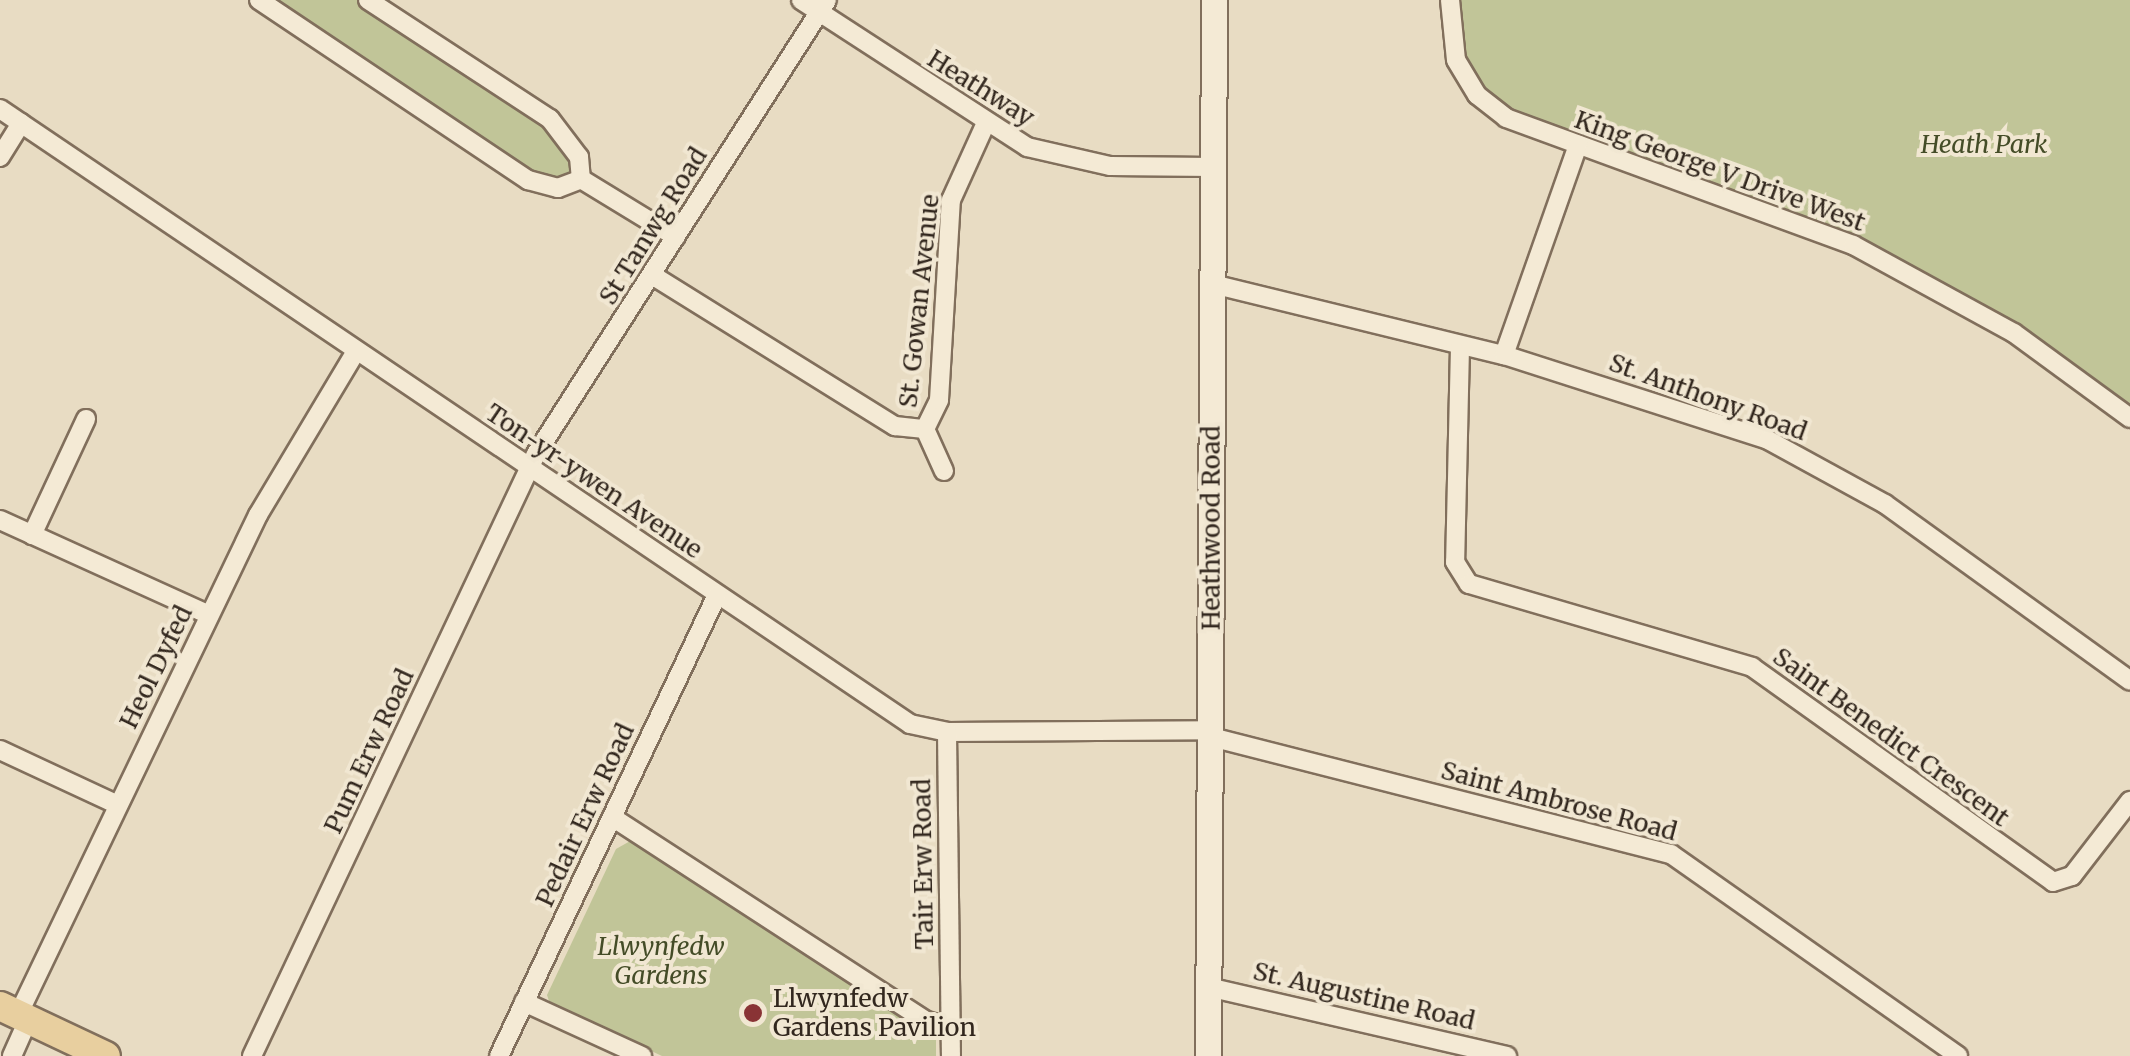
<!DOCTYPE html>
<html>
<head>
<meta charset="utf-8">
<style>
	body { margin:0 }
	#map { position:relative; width:2130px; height:1056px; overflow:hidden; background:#e8dcc3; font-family:Merriweather,serif }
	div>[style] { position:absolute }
	.green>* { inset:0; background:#c1c598 }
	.roads { filter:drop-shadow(2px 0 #816f5c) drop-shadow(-2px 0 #816f5c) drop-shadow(0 2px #816f5c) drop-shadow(0 -2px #816f5c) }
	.street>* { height:18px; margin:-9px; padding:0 9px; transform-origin:9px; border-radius:9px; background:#f4ead5 }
	.secondary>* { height:25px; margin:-12.5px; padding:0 12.5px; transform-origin:12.5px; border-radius:12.5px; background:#f4ead5 }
	.primary>* { height:28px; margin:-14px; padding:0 14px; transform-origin:14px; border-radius:14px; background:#e8cf9f }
	.dots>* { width:28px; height:28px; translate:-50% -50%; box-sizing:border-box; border:5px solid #f1e7d2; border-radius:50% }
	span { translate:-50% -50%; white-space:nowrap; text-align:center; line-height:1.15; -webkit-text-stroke:8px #f1e7d2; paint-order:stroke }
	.street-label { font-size:25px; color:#32271e }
	.park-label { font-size:25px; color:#444c27; font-style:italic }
	.poi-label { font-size:25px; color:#32271e }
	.left { translate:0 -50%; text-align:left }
</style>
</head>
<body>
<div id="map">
	<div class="green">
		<div style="clip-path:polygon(270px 0,358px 0,548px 125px,573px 164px,571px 173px,554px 181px,532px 175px)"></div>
		<div style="clip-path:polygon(1455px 0,2130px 0,2130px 412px,1950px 289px,1499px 108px,1465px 67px)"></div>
		<div style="clip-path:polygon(632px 840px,936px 1039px,936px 1056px,662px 1056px,550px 1004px,547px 995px,616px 849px)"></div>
	</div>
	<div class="roads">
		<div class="street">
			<div style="left:259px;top:0;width:324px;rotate:33.8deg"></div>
			<div style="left:528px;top:180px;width:31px;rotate:15deg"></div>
			<div style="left:558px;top:188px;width:25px;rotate:-21deg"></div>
			<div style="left:581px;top:179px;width:111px;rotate:31.4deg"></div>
			<div style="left:368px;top:0;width:217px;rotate:33.2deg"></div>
			<div style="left:550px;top:119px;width:48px;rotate:52.7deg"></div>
			<div style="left:579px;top:157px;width:22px;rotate:85deg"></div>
			<div style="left:801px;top:0;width:270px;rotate:33deg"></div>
			<div style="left:1027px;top:147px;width:85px;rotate:12.9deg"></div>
			<div style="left:1110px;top:166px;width:103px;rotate:0.6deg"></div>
			<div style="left:1450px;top:0;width:60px;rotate:84.3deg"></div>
			<div style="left:1456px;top:60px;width:41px;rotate:59deg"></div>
			<div style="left:1477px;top:95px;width:37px;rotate:38deg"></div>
			<div style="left:1506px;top:118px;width:370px;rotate:20.1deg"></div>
			<div style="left:1853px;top:245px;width:183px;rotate:28.7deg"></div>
			<div style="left:2014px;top:333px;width:144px;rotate:36.2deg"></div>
			<div style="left:0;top:109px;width:1098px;rotate:34.05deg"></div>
			<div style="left:910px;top:724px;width:38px;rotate:12deg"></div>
			<div style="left:947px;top:732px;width:264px;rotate:-0.4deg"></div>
			<div style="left:0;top:157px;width:40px;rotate:-58deg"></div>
			<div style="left:652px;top:275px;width:286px;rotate:31.9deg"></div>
			<div style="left:895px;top:426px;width:30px;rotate:6deg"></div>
			<div style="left:925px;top:429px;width:32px;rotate:-64deg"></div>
			<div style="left:939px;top:400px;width:200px;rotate:-86.6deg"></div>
			<div style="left:951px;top:200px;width:85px;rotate:-65.6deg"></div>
			<div style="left:1212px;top:284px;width:301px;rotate:13.7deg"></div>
			<div style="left:1504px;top:355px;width:277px;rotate:17.8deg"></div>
			<div style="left:1768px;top:440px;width:133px;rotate:28.7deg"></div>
			<div style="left:1885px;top:504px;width:302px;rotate:35.8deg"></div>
			<div style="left:1460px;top:347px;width:215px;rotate:91.3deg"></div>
			<div style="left:1455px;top:562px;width:26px;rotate:58deg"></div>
			<div style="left:1469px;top:584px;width:295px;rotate:16.3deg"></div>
			<div style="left:1752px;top:667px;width:370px;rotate:35.5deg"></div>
			<div style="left:2053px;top:882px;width:20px;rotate:-18deg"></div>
			<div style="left:2072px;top:876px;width:95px;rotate:-52.3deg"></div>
			<div style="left:1504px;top:355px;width:223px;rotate:-70.6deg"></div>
			<div style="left:925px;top:429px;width:46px;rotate:65.7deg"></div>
			<div style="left:0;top:520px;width:230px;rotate:24.4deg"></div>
			<div style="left:32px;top:535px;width:128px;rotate:-65deg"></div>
			<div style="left:947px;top:732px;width:324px;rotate:89.3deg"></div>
			<div style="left:1211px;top:737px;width:475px;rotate:14.3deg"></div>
			<div style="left:1671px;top:854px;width:351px;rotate:35.1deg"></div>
			<div style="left:0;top:750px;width:130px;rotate:25deg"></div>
			<div style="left:612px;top:817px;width:372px;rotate:33deg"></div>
			<div style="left:924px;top:1020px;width:27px;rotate:17deg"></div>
			<div style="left:1208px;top:987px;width:307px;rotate:13deg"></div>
			<div style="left:524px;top:1002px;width:130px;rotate:24.6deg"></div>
			<div style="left:18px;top:1015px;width:555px;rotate:-64.36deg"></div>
			<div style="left:258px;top:515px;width:191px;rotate:-59.1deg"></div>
			<div style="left:12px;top:1056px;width:39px;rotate:-66deg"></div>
			<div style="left:252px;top:1056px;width:666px;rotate:-64.74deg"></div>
			<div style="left:536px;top:454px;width:539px;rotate:-57.34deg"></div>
			<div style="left:499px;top:1056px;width:510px;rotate:-64.69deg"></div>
		</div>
		<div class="secondary">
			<div style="left:1208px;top:1056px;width:1056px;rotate:-89.67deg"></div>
		</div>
		<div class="primary">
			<div style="left:0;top:1006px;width:117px;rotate:25.3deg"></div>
		</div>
	</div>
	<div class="dots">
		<div style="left:753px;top:1013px;background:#893335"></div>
	</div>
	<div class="street-label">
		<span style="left:981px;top:88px;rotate:32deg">Heathway</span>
		<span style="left:1720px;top:171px;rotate:20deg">King George V Drive West</span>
		<span style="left:653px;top:226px;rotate:-58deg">St Tanwg Road</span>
		<span style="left:919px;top:301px;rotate:-84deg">St. Gowan Avenue</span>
		<span style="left:1708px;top:397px;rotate:20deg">St. Anthony Road</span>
		<span style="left:594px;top:481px;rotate:34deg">Ton-yr-ywen Avenue</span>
		<span style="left:1211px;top:528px;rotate:-90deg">Heathwood Road</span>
		<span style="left:156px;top:667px;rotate:-64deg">Heol Dyfed</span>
		<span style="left:1891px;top:737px;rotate:36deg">Saint Benedict Crescent</span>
		<span style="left:369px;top:751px;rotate:-65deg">Pum Erw Road</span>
		<span style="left:1559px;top:801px;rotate:15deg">Saint Ambrose Road</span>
		<span style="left:585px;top:815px;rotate:-65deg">Pedair Erw Road</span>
		<span style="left:923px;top:864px;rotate:-91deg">Tair Erw Road</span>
		<span style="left:1364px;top:996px;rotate:13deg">St. Augustine Road</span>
	</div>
	<div class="park-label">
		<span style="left:1984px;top:144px">Heath Park</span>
		<span style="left:661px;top:961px">Llwynfedw<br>Gardens</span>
	</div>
	<div class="poi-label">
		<span class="left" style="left:773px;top:1013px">Llwynfedw<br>Gardens Pavilion</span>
	</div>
</div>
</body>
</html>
